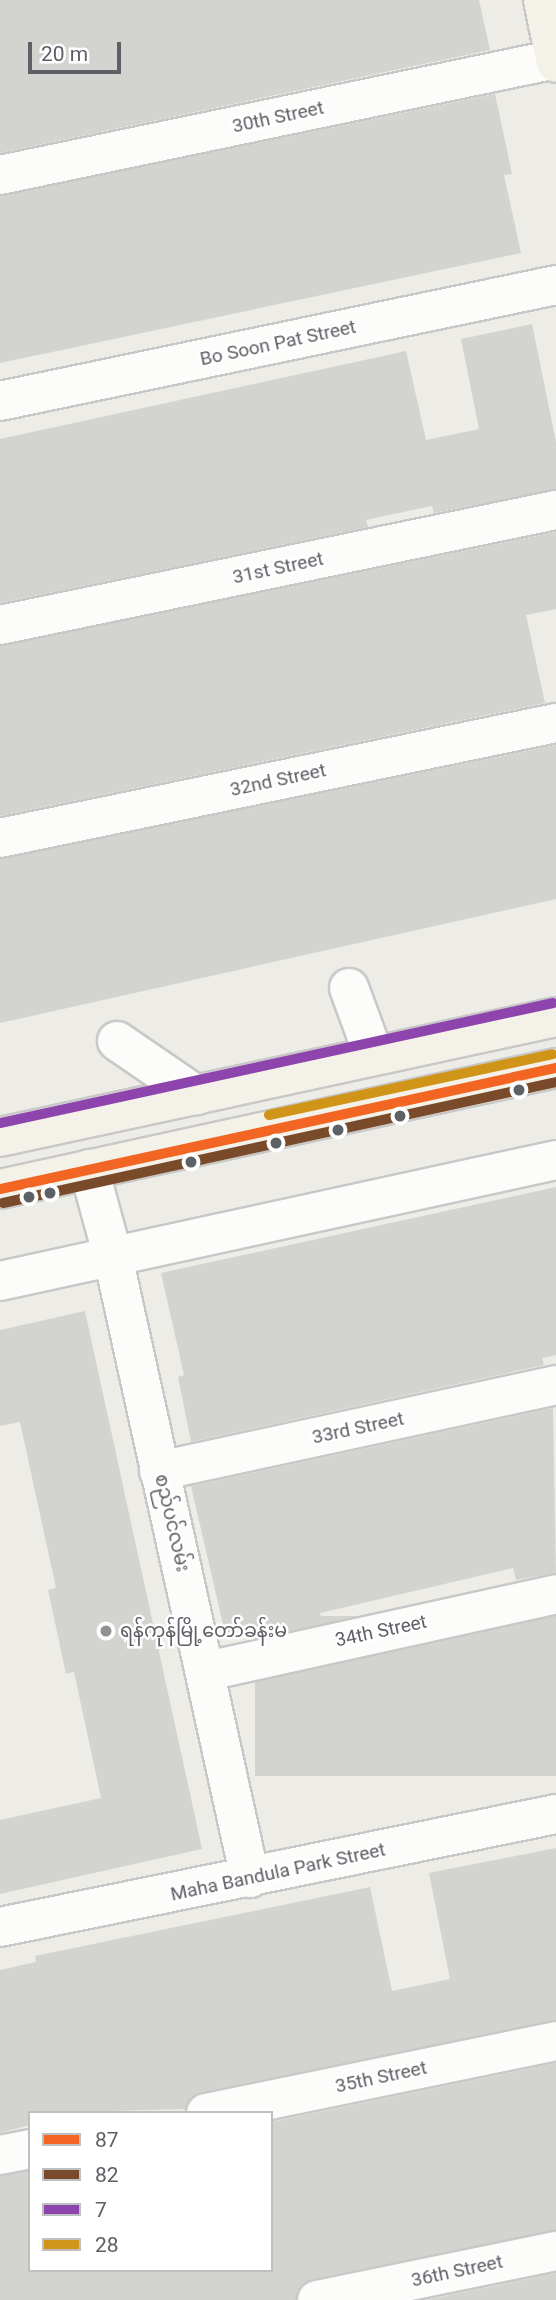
<!DOCTYPE html>
<html>
<head>
<meta charset="utf-8">
<style>
	body { margin:0 }
	#map { position:relative; width:556px; height:2300px; overflow:hidden; background:#edece7; font-family:Roboto,"Noto Sans Myanmar",sans-serif }
	div>[style] { position:absolute }
	.building>* { inset:0; background:#d3d3d0; transform-origin:0 0 }
	.roads { filter:drop-shadow(2px 0 #c9c8c8) drop-shadow(-2px 0 #c9c8c8) drop-shadow(0 2px #c9c8c8) drop-shadow(0 -2px #c9c8c8) }
	.minor>* { height:38px; margin:-19px; padding:0 19px; transform-origin:19px; border-radius:19px; background:#fcfcfb }
	.major>* { height:38px; margin:-19px; padding:0 19px; transform-origin:19px; border-radius:19px; background:#f3f1e8 }
	.bus-1>* { height:10px; margin:-5px; padding:0 5px; transform-origin:5px; border-radius:5px; background:#f26522 }
	.bus-2>* { height:10px; margin:-5px; padding:0 5px; transform-origin:5px; border-radius:5px; background:#7a4b2a }
	.bus-3>* { height:10px; margin:-5px; padding:0 5px; transform-origin:5px; border-radius:5px; background:#8e44ad }
	.bus-4>* { height:10px; margin:-5px; padding:0 5px; transform-origin:5px; border-radius:5px; background:#d09419 }
	.dots>* { width:19px; height:19px; translate:-50% -50%; box-sizing:border-box; border:4px solid #fff; border-radius:50% }
	span { translate:-50% -50%; white-space:nowrap; text-align:center; line-height:1.15; -webkit-text-stroke:5px #fff; paint-order:stroke }
	.street-label { font-size:19px; color:#5d6065 }
	.poi-label { font-size:19px; color:#5d6065 }
	.left { translate:0 -50%; text-align:left }
	.legend { position:absolute; left:28px; top:2111px; width:245px; height:161px; box-sizing:border-box; background:#fff; border:2px solid #bebfc1; margin:0; padding:9px 12px; list-style:none; font-size:21px; color:#5d6065 }
	.legend li { display:flex; align-items:center; gap:14px; height:35px }
	.legend b { width:35px; border:2px solid #bebfc1 }
	.scale { position:absolute; left:28px; top:42px; width:93px; height:32px; box-sizing:border-box; border:4px solid #5d6065; border-top:0; padding-left:9px; font-size:21px; line-height:24px; white-space:nowrap; color:#5d6065; -webkit-text-stroke:5px #fff; paint-order:stroke }
</style>
</head>
<body>
<div id="map">
	<div class="building">
		<div style="clip-path:polygon(0 0,479px 0,490px 50px,0 153px)"></div>
		<div style="clip-path:polygon(495px 94px,512px 174px,504px 175px,521px 253px,0 363px,0 196px)"></div>
		<div style="clip-path:polygon(532px 324px,556px 442px,556px 489px,434px 513px,432px 506px,366px 520px,368px 527px,0 603px,0 439px,406px 351px,426px 440px,479px 429px,461px 339px)"></div>
		<div style="clip-path:polygon(556px 532px,556px 609px,526px 615px,545px 703px,0 816px,0 646px)"></div>
		<div style="clip-path:polygon(556px 745px,556px 899px,0 1023px,0 859px)"></div>
		<div style="clip-path:polygon(556px 1187px,556px 1355px,542px 1358px,544px 1365px,191px 1442px,178px 1377px,184px 1375px,161px 1273px)"></div>
		<div style="clip-path:polygon(85px 1311px,202px 1849px,0 1894px,0 1820px,101px 1798px,74px 1672px,66px 1674px,48px 1590px,56px 1588px,20px 1422px,0 1426px,0 1330px)"></div>
		<div style="clip-path:polygon(553px 1408px,556px 1573px,516px 1580px,513px 1568px,320px 1613px,322px 1623px,253px 1638px,251px 1627px,225px 1633px,191px 1486px)"></div>
		<div style="left:556px;top:1616px;width:160px;height:301px;rotate:90deg"></div>
		<div style="clip-path:polygon(556px 1848px,556px 2020px,202px 2092px,191px 2097px,185px 2109px,30px 2113px,30px 2125px,0 2133px,0 1970px,36px 1962px,35px 1956px,370px 1887px,392px 1991px,450px 1979px,429px 1873px)"></div>
		<div style="clip-path:polygon(556px 2063px,556px 2230px,313px 2279px,302px 2284px,296px 2300px,0 2300px,0 2176px,30px 2171px,30px 2270px,271px 2270px,271px 2122px)"></div>
		<div style="clip-path:polygon(556px 2273px,556px 2300px,426px 2300px)"></div>
	</div>
	<div class="roads">
		<div class="minor">
			<div style="left:0;top:175px;width:568px;rotate:-11.78deg"></div>
			<div style="left:0;top:401px;width:568px;rotate:-11.78deg"></div>
			<div style="left:0;top:625px;width:568px;rotate:-11.69deg"></div>
			<div style="left:0;top:838px;width:568px;rotate:-11.69deg"></div>
			<div style="left:349px;top:988px;width:72px;rotate:69.8deg"></div>
			<div style="left:117px;top:1041px;width:96px;rotate:34.4deg"></div>
			<div style="left:89px;top:1169px;width:91px;rotate:74.7deg"></div>
			<div style="left:113px;top:1257px;width:636px;rotate:77.56deg"></div>
			<div style="left:0;top:1281px;width:569px;rotate:-12.28deg"></div>
			<div style="left:159px;top:1471px;width:406px;rotate:-12.2deg"></div>
			<div style="left:207px;top:1671px;width:357px;rotate:-12.4deg"></div>
			<div style="left:0;top:1927px;width:567px;rotate:-11.49deg"></div>
			<div style="left:206px;top:2113px;width:357px;rotate:-11.6deg"></div>
			<div style="left:0;top:2155px;width:31px;rotate:-11deg"></div>
			<div style="left:317px;top:2300px;width:244px;rotate:-11.6deg"></div>
		</div>
		<div class="major">
			<div style="left:543px;top:0;width:64px;rotate:78.3deg"></div>
			<div style="left:0;top:1137px;width:569px;rotate:-12.18deg"></div>
			<div style="left:0;top:1189px;width:569px;rotate:-12.28deg"></div>
		</div>
	</div>
	<div class="bus-1">
		<div style="left:0;top:1189px;width:569px;rotate:-12.28deg"></div>
	</div>
	<div class="bus-2">
		<div style="left:3px;top:1203px;width:566px;rotate:-12.34deg"></div>
	</div>
	<div class="bus-3">
		<div style="left:0;top:1123px;width:566px;rotate:-12.24deg"></div>
	</div>
	<div class="bus-4">
		<div style="left:269px;top:1115px;width:290px;rotate:-12.1deg"></div>
	</div>
	<div class="dots">
		<div style="left:519px;top:1090px;background:#5d6065"></div>
		<div style="left:400px;top:1116px;background:#5d6065"></div>
		<div style="left:338px;top:1130px;background:#5d6065"></div>
		<div style="left:276px;top:1143px;background:#5d6065"></div>
		<div style="left:191px;top:1162px;background:#5d6065"></div>
		<div style="left:50px;top:1193px;background:#5d6065"></div>
		<div style="left:29px;top:1197px;background:#5d6065"></div>
		<div style="left:106px;top:1631px;background:#8f9192"></div>
	</div>
	<div class="street-label">
		<span style="left:278px;top:117px;rotate:-12deg">30th Street</span>
		<span style="left:278px;top:343px;rotate:-12deg">Bo Soon Pat Street</span>
		<span style="left:278px;top:568px;rotate:-12deg">31st Street</span>
		<span style="left:278px;top:780px;rotate:-12deg">32nd Street</span>
		<span style="left:358px;top:1428px;rotate:-12deg">33rd Street</span>
		<span style="left:172px;top:1523px;rotate:77deg">စည်ပင်လမ်း</span>
		<span style="left:381px;top:1631px;rotate:-12deg">34th Street</span>
		<span style="left:278px;top:1872px;rotate:-12deg">Maha Bandula Park Street</span>
		<span style="left:381px;top:2077px;rotate:-12deg">35th Street</span>
		<span style="left:457px;top:2271px;rotate:-12deg">36th Street</span>
	</div>
	<div class="poi-label">
		<span class="left" style="left:120px;top:1631px">ရန်ကုန်မြို့တော်ခန်းမ</span>
	</div>
	<ul class="legend">
	<li><b style="height:9px;background:#f26522"></b>87</li>
	<li><b style="height:9px;background:#7a4b2a"></b>82</li>
	<li><b style="height:9px;background:#8e44ad"></b>7</li>
	<li><b style="height:9px;background:#d09419"></b>28</li>
	</ul>
	<div class="scale">20 m</div>
</div>
</body>
</html>
